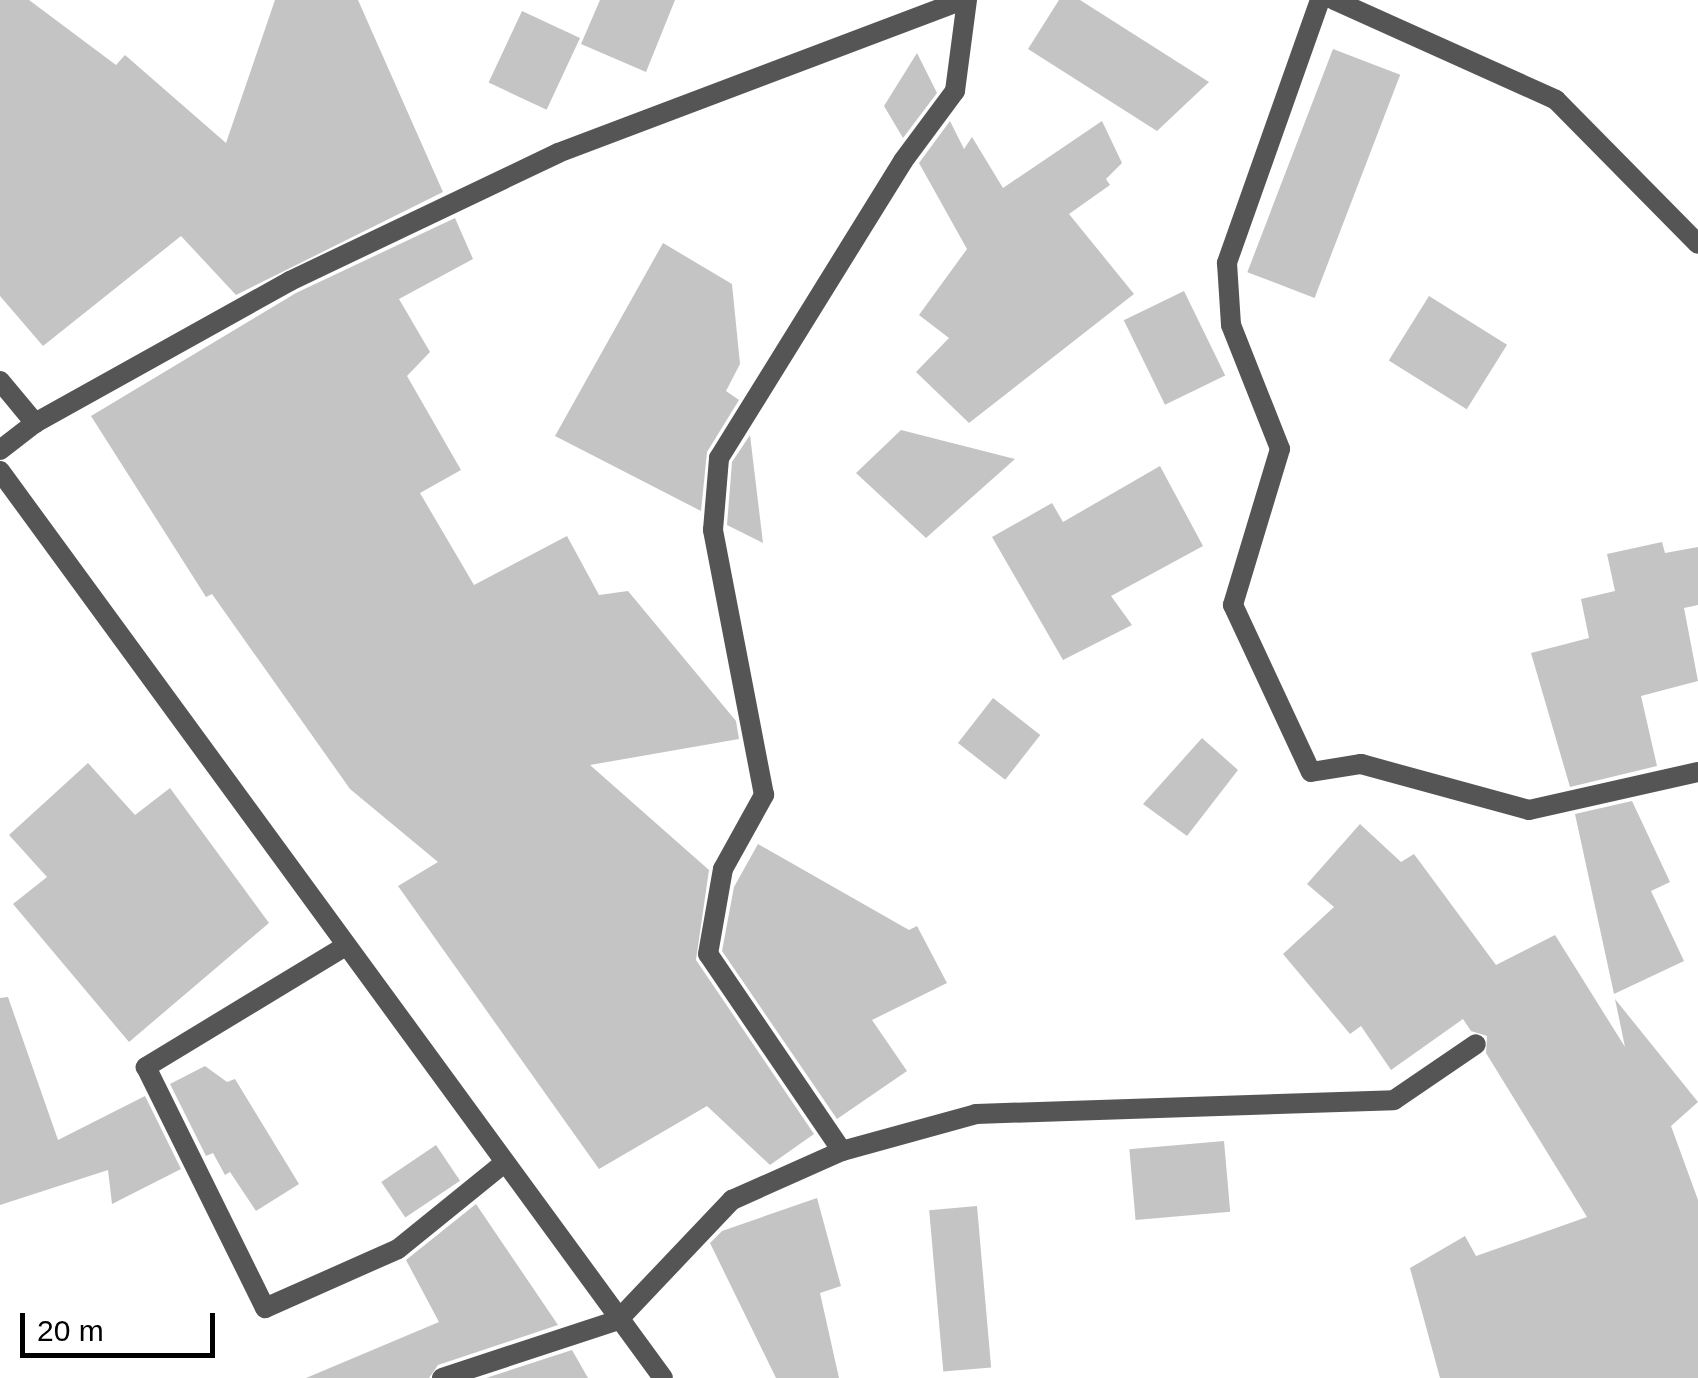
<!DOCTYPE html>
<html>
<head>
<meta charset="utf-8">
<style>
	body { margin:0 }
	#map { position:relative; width:1698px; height:1378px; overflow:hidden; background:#fff; font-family:Helvetica,sans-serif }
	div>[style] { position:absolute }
	.building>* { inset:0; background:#c4c4c4; transform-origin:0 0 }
	.minor>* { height:20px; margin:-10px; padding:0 10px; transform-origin:10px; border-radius:10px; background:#555 }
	span { translate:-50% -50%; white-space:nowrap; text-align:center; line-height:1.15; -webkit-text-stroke:10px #fff; paint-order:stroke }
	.scale { position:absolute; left:20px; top:1313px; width:195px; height:45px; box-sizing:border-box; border:5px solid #000; border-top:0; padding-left:12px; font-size:30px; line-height:35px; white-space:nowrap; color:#000; -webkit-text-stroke:8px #fff; paint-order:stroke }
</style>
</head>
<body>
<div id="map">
	<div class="building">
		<div style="clip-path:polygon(0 0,29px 0,116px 65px,125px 55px,226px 143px,275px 0,358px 0,443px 192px,236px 295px,181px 236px,43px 346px,0 296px)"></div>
		<div style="clip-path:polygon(600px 0,675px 0,646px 72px,581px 44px)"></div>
		<div style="clip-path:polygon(1059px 0,1080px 0,1209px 82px,1157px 131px,1028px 49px)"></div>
		<div style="left:522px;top:11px;width:64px;height:79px;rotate:25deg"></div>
		<div style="left:1333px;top:49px;width:72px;height:239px;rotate:21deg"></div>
		<div style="clip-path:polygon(917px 53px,937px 93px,903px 138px,884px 106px)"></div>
		<div style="clip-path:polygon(950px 121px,964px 149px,972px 137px,1003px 188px,1102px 121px,1122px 163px,1106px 179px,1110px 185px,1069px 214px,1134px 294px,969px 423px,916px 372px,949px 338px,919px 315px,967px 249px,919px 163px)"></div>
		<div style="clip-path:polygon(455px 218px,473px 259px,399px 299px,430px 352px,407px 376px,461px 470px,420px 493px,474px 585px,567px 536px,599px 595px,628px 591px,736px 721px,739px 739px,590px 765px,709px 870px,696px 960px,814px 1134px,770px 1165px,707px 1106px,599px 1169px,398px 886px,438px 862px,350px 789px,212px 594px,206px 597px,91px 416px,296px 293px)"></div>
		<div style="clip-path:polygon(663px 243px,732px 284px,740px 364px,726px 391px,739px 400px,707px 452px,701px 511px,555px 436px)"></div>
		<div style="left:1184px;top:291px;width:94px;height:67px;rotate:64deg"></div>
		<div style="left:1429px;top:296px;width:92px;height:76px;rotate:32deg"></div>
		<div style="clip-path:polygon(901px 430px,1015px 459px,926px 538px,856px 473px)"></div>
		<div style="clip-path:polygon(750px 435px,763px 543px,727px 525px,732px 462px)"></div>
		<div style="clip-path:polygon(1160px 466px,1203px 546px,1111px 596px,1132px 625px,1063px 660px,992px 537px,1052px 503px,1063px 522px)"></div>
		<div style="clip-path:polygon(1662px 542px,1665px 553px,1698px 547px,1698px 605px,1684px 608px,1698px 681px,1641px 696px,1657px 766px,1570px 787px,1531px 653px,1589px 638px,1581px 599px,1615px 591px,1607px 554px)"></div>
		<div style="left:993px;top:698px;width:60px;height:57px;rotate:38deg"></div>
		<div style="clip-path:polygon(1202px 738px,1238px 770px,1187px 836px,1143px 804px)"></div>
		<div style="clip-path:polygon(88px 763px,135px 815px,170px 788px,269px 923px,129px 1042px,13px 904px,47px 877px,9px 835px)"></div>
		<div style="clip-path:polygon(1632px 801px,1670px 882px,1651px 891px,1684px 961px,1614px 994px,1575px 814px)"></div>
		<div style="clip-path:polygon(1360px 824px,1401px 862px,1414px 854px,1496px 965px,1555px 935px,1625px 1047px,1615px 999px,1698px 1102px,1671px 1126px,1698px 1200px,1698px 1378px,1440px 1378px,1410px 1268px,1465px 1236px,1476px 1256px,1587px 1217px,1486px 1053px,1487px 1036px,1471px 1031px,1463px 1019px,1391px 1070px,1361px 1026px,1350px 1034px,1283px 954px,1334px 907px,1307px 884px)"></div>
		<div style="clip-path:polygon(758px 844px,909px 930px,917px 926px,947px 983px,872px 1020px,907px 1071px,837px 1119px,722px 951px,734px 887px)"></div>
		<div style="clip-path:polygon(8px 997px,58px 1140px,145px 1096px,181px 1169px,112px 1204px,108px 1170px,0 1205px,0 998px)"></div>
		<div style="clip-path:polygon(205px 1066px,227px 1082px,235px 1079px,299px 1184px,256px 1211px,230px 1172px,225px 1175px,213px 1153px,206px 1156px,170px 1084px)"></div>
		<div style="left:1224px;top:1141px;width:71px;height:95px;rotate:85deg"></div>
		<div style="left:436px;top:1145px;width:43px;height:66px;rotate:56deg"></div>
		<div style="clip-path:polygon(817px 1198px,841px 1286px,820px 1293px,839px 1378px,776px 1378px,710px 1243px,722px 1231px)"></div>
		<div style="clip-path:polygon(476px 1204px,558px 1325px,438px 1365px,429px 1378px,306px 1378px,439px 1322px,406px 1260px)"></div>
		<div style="left:977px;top:1206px;width:162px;height:48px;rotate:85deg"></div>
		<div style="clip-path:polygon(572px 1350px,588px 1378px,486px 1378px)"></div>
	</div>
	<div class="minor">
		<div style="left:1320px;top:0;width:279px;rotate:109.5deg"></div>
		<div style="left:1227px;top:263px;width:62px;rotate:86.3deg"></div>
		<div style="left:1231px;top:325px;width:133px;rotate:68.4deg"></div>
		<div style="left:1280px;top:449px;width:163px;rotate:106.8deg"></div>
		<div style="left:1233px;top:605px;width:184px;rotate:65deg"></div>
		<div style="left:1311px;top:772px;width:51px;rotate:-9.1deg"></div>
		<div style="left:1361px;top:764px;width:174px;rotate:15.3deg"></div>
		<div style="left:1529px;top:810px;width:173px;rotate:-12.7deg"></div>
		<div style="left:1334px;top:0;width:243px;rotate:24.2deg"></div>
		<div style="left:1556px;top:100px;width:202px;rotate:45.4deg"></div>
		<div style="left:0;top:381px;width:55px;rotate:50.2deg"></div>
		<div style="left:0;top:450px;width:44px;rotate:-37.6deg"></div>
		<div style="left:35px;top:423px;width:292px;rotate:-29.1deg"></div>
		<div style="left:290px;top:281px;width:297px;rotate:-25.5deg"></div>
		<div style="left:558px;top:153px;width:433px;rotate:-20.7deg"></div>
		<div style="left:0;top:471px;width:1123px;rotate:53.83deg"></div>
		<div style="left:344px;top:947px;width:232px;rotate:148.8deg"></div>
		<div style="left:146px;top:1067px;width:269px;rotate:63.7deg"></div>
		<div style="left:265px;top:1308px;width:145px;rotate:-23.9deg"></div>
		<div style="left:398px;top:1249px;width:135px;rotate:-39deg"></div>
		<div style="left:842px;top:1151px;width:238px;rotate:-124.2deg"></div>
		<div style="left:708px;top:954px;width:86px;rotate:-80deg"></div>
		<div style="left:723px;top:869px;width:85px;rotate:-61deg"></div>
		<div style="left:764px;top:795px;width:270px;rotate:-100.9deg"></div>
		<div style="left:713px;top:530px;width:72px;rotate:-85.2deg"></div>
		<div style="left:719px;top:458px;width:349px;rotate:-58.2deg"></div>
		<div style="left:903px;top:161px;width:87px;rotate:-53.4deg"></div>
		<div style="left:955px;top:91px;width:92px;rotate:-82.5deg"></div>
		<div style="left:442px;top:1378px;width:185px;rotate:-18.2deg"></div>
		<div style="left:618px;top:1320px;width:166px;rotate:-46.5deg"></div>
		<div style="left:732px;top:1200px;width:120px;rotate:-24deg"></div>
		<div style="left:842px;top:1151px;width:139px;rotate:-15.4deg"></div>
		<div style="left:976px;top:1114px;width:418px;rotate:-1.9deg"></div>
		<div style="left:1394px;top:1100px;width:99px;rotate:-34.3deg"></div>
	</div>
	<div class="scale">20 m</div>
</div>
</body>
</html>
